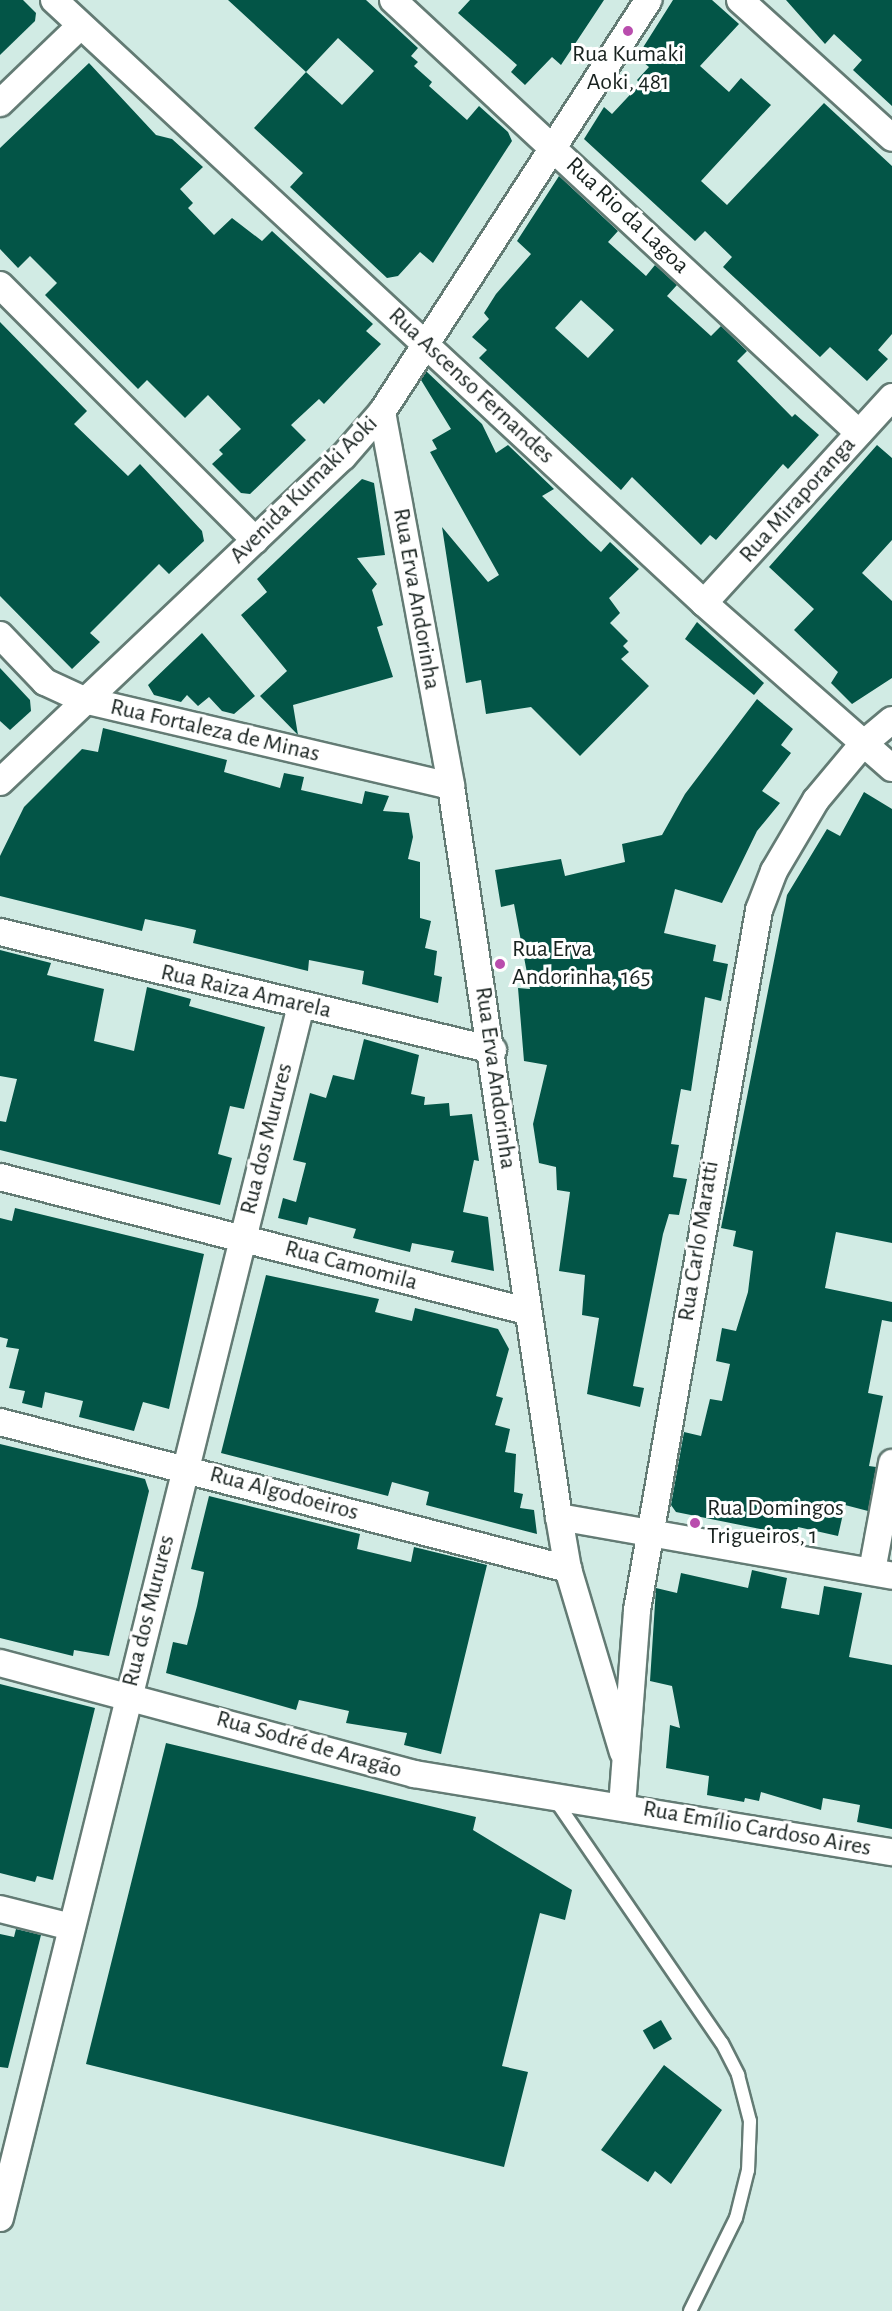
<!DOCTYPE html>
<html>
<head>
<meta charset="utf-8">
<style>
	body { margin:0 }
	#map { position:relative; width:892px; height:2311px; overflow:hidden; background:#d1ebe4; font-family:"Alegreya Sans",sans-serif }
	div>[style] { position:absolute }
	.building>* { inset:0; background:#035547; transform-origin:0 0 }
	.roads { filter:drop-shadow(2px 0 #637b74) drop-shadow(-2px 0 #637b74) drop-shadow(0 2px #637b74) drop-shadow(0 -2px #637b74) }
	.service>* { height:12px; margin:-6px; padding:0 6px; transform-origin:6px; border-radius:6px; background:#fff }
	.minor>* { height:26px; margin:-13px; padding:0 13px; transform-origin:13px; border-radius:13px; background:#fff }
	.dots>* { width:16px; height:16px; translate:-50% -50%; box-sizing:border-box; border:3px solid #fff; border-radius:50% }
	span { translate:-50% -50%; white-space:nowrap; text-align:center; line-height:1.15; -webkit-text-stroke:6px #fff; paint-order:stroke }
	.poi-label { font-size:24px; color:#18221f }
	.left { translate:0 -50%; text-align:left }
	.street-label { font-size:24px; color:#18221f }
</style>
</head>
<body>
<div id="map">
	<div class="building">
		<div style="clip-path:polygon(0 0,23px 0,36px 13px,35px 21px,0 55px)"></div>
		<div style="clip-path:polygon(evenodd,228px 0,366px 0,418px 48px,411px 56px,418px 62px,414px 66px,432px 82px,429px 86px,467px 120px,479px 106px,508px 132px,512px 141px,433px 263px,420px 252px,398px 276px,387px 278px,290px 187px,303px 173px,254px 128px,306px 72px,228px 0,338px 38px,374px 71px,342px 105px,306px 72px,338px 38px)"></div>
		<div style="clip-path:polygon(470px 0,604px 0,561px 65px,552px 57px,525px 85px,511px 72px,517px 65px,458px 13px)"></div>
		<div style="clip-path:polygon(673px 0,712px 0,739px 24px,700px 66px,729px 92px,741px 78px,771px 105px,701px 181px,727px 205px,824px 103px,892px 166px,892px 334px,878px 350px,888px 359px,867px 381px,830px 347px,820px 357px,723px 267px,732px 257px,705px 231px,695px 241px,584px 139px,604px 107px,612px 114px,640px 84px,637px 80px,649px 67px,637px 57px)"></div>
		<div style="clip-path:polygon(786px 0,892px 0,892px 106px,853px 70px,862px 60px,834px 34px,825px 44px)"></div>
		<div style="clip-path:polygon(89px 63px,156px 135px,172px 139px,203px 167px,180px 189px,193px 203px,188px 208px,214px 235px,232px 218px,262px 241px,272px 231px,373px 324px,366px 331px,381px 344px,324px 404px,319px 399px,291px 425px,306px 440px,250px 494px,241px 493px,212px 464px,223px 454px,219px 450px,241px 429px,208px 395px,185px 418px,147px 380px,138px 389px,45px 295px,57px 283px,30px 256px,18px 268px,0 249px,0 148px)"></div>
		<div style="clip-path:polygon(evenodd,559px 176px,618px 231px,608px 242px,646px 276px,655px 265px,677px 285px,667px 296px,711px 336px,721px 326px,747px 351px,737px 361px,792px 417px,795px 414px,819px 435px,788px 469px,783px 464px,716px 540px,710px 535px,701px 545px,632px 477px,621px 490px,479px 358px,487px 350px,472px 337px,489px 319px,484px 313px,496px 294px,531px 254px,517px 241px,559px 176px,581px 300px,614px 330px,588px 358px,555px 328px,581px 300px)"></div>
		<div style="clip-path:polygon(0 322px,87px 411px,74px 424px,128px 476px,140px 464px,202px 531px,204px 541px,169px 574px,159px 564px,90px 633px,100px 642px,72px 669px,0 596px)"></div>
		<div style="clip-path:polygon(426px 371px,482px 424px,496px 453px,508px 445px,554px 489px,542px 496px,590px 542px,601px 552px,610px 542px,639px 569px,609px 598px,620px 613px,610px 623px,628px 641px,623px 646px,629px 652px,621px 659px,649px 686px,580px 756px,531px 707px,486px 714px,481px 680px,466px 683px,442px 527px,488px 582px,499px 575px,430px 452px,437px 449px,432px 440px,451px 429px,421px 380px)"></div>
		<div style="clip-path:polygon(877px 445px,892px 458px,892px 540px,862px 573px,892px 601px,892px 678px,852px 704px,831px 683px,838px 672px,794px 630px,814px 609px,769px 567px)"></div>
		<div style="clip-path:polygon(362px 479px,374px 483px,385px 555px,357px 558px,377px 584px,372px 590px,383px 625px,377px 627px,393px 677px,293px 705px,298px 735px,260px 696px,287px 671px,241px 615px,267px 592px,257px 579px)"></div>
		<div style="clip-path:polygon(697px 622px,764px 683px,754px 695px,685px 639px)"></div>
		<div style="clip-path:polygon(202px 633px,255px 696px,234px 714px,222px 711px,209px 697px,198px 706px,187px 695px,181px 702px,154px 695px,148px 685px)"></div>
		<div style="clip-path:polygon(0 668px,30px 700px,31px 711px,10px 730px,0 721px)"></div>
		<div style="clip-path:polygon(757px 699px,793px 729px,781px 745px,791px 753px,762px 791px,780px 803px,757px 831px,722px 903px,675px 889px,664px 933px,716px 945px,713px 961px,728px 964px,721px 1001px,705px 997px,691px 1091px,681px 1089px,671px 1144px,679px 1145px,673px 1177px,687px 1179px,679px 1215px,669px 1214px,663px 1234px,633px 1386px,644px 1388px,640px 1407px,587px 1394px,599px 1318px,582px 1315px,585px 1275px,559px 1271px,570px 1192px,557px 1190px,556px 1167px,539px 1163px,533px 1124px,547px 1065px,524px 1061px,518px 988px,530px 989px,514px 904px,501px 907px,495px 870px,561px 859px,565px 876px,625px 862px,622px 844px,662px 835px,685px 794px)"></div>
		<div style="clip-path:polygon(103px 728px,227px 760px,224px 772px,280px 788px,284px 773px,304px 777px,301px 790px,362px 804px,365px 791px,389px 796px,383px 811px,409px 813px,413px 837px,408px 859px,420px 862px,420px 918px,431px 921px,425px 948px,437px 951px,434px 975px,442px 977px,438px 1003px,362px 984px,364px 971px,309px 960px,308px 971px,193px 943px,196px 930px,183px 927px,145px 919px,142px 931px,0 896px,0 856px,24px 807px,82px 749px,98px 752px)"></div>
		<div style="clip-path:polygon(864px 792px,892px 809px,892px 1243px,836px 1232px,825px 1288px,892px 1302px,892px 1322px,882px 1320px,868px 1393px,883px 1396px,869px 1466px,876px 1467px,868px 1511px,845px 1505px,838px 1536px,798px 1527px,795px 1536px,676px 1512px,671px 1505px,684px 1432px,701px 1436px,710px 1399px,722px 1401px,730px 1364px,716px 1361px,722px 1328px,736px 1331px,748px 1292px,753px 1251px,733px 1246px,736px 1231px,721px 1228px,787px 895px,827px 829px,840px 836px)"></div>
		<div style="clip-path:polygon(0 950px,51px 963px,47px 975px,104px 989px,94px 1041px,134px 1051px,147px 987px,191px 999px,189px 1006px,265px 1027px,244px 1109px,230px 1106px,218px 1154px,232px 1158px,220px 1205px,0 1150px,0 1121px,6px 1122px,17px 1079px,0 1076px)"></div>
		<div style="clip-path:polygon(364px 1039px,419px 1055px,411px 1094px,425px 1097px,424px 1105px,449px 1103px,450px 1116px,472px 1114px,479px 1161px,474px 1160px,463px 1212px,488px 1217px,494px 1271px,451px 1262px,454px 1251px,412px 1243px,410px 1252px,353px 1238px,356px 1229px,309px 1217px,307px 1225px,278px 1218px,283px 1198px,296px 1202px,306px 1163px,293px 1160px,310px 1093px,326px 1098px,333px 1075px,354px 1080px)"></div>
		<div style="clip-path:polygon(15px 1208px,204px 1254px,169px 1409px,143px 1402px,134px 1431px,79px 1417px,83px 1401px,45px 1392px,42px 1408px,22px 1403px,25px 1391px,9px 1388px,19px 1349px,6px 1347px,8px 1339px,0 1337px,0 1218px,12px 1221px)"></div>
		<div style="clip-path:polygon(266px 1275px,379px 1299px,375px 1312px,412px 1321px,415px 1308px,498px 1329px,509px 1349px,496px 1396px,503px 1398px,495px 1425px,510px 1429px,505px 1452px,516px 1454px,514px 1492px,523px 1494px,520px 1508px,534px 1510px,537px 1534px,426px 1505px,429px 1492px,392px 1482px,388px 1496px,221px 1453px)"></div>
		<div style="clip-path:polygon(0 1444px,145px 1479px,149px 1491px,109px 1656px,74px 1650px,73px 1656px,0 1638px)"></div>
		<div style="clip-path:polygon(209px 1496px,360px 1534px,357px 1549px,411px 1562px,414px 1547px,487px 1565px,441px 1754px,404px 1745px,407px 1733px,346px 1723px,349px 1711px,299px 1700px,296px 1710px,166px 1673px,173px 1642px,187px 1645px,197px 1606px,204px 1572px,191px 1569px)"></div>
		<div style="clip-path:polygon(752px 1570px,787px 1578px,781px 1608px,819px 1615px,824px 1586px,862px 1593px,849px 1657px,892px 1665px,892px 1829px,857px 1822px,860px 1805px,823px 1798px,821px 1810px,761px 1792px,759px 1801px,745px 1798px,744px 1802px,707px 1795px,709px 1776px,666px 1768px,670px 1725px,680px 1728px,672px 1686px,650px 1681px,656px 1588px,677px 1593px,681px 1573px,748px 1588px)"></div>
		<div style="clip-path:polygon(0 1684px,95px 1708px,53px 1880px,37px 1876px,35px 1882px,0 1873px)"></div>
		<div style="clip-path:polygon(166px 1743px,476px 1817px,473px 1830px,572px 1890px,565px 1920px,540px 1913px,502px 2066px,528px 2072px,504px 2167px,86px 2064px)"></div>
		<div style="clip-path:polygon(16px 1929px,41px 1935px,8px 2068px,0 2067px,0 1934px,14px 1937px)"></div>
		<div style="left:661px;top:2020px;width:22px;height:21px;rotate:60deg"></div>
		<div style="clip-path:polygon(664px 2065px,722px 2110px,671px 2184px,655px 2171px,648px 2182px,601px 2150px)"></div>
	</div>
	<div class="roads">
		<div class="service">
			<div style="left:556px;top:1801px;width:293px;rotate:55.6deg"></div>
			<div style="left:722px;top:2043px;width:36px;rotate:63deg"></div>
			<div style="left:738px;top:2075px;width:48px;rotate:75.4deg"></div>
			<div style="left:750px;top:2121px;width:49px;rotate:92.3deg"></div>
			<div style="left:748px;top:2170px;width:49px;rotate:104deg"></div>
			<div style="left:736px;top:2218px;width:104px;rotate:116.3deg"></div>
		</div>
		<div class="minor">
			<div style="left:54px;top:0;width:887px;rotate:42.85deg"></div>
			<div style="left:704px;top:603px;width:250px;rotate:41.3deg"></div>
			<div style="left:393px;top:0;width:636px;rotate:42.9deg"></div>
			<div style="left:740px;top:0;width:205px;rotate:42.2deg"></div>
			<div style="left:0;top:103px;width:111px;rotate:-43.9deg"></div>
			<div style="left:0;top:285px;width:361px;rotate:45deg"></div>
			<div style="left:382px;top:412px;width:380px;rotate:79.5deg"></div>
			<div style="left:451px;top:786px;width:739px;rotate:81.6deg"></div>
			<div style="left:559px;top:1517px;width:53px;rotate:80.2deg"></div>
			<div style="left:568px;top:1569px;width:191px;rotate:73.3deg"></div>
			<div style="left:704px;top:603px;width:279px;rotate:-47.6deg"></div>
			<div style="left:0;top:635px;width:65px;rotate:46.2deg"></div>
			<div style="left:45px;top:682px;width:43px;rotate:24.8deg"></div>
			<div style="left:84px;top:700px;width:377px;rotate:13.2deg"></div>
			<div style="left:0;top:782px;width:473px;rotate:-43.5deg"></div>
			<div style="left:343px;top:457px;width:60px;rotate:-49.1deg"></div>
			<div style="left:382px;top:412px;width:491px;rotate:-57.1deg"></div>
			<div style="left:0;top:932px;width:507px;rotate:13.46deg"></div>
			<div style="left:0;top:1177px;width:543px;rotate:14.29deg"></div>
			<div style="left:0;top:1422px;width:587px;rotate:14.51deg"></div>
			<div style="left:559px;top:1517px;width:338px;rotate:10deg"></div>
			<div style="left:872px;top:1571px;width:110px;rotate:-79.5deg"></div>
			<div style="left:0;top:1663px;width:429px;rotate:15deg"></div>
			<div style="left:414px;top:1774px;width:484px;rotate:9.3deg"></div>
			<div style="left:622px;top:1806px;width:197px;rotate:-85.6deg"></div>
			<div style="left:637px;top:1610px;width:711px;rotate:-80.11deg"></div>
			<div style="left:759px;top:910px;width:42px;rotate:-69deg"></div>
			<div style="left:774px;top:871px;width:82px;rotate:-59.4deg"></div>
			<div style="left:816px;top:800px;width:72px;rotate:-50.1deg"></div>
			<div style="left:862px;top:745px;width:39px;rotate:-40deg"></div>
			<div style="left:0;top:1909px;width:73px;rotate:14.2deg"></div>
			<div style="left:0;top:2218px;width:1250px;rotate:-76.06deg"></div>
		</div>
	</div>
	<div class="dots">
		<div style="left:628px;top:31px;background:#b94dad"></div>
		<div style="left:500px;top:964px;background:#b94dad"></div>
		<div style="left:695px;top:1523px;background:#b94dad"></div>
	</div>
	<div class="poi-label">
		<span style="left:628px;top:69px">Rua Kumaki<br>Aoki, 481</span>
		<span class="left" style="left:512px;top:964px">Rua Erva<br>Andorinha, 165</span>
		<span class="left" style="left:707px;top:1523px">Rua Domingos<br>Trigueiros, 1</span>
	</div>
	<div class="street-label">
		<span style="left:627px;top:216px;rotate:43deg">Rua Rio da Lagoa</span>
		<span style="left:471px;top:386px;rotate:43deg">Rua Ascenso Fernandes</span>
		<span style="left:304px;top:490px;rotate:-45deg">Avenida Kumaki Aoki</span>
		<span style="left:798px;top:500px;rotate:-48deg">Rua Miraporanga</span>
		<span style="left:416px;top:599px;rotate:80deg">Rua Erva Andorinha</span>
		<span style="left:215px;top:731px;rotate:13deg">Rua Fortaleza de Minas</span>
		<span style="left:246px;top:992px;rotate:13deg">Rua Raiza Amarela</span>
		<span style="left:495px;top:1078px;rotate:82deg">Rua Erva Andorinha</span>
		<span style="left:267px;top:1139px;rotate:-76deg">Rua dos Murures</span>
		<span style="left:699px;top:1241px;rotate:-81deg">Rua Carlo Maratti</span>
		<span style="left:351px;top:1266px;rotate:15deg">Rua Camomila</span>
		<span style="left:284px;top:1494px;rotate:15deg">Rua Algodoeiros</span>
		<span style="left:149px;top:1611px;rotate:-76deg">Rua dos Murures</span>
		<span style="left:309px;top:1745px;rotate:16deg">Rua Sodré de Aragão</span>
		<span style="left:757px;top:1829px;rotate:10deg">Rua Emílio Cardoso Aires</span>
	</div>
</div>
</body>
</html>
